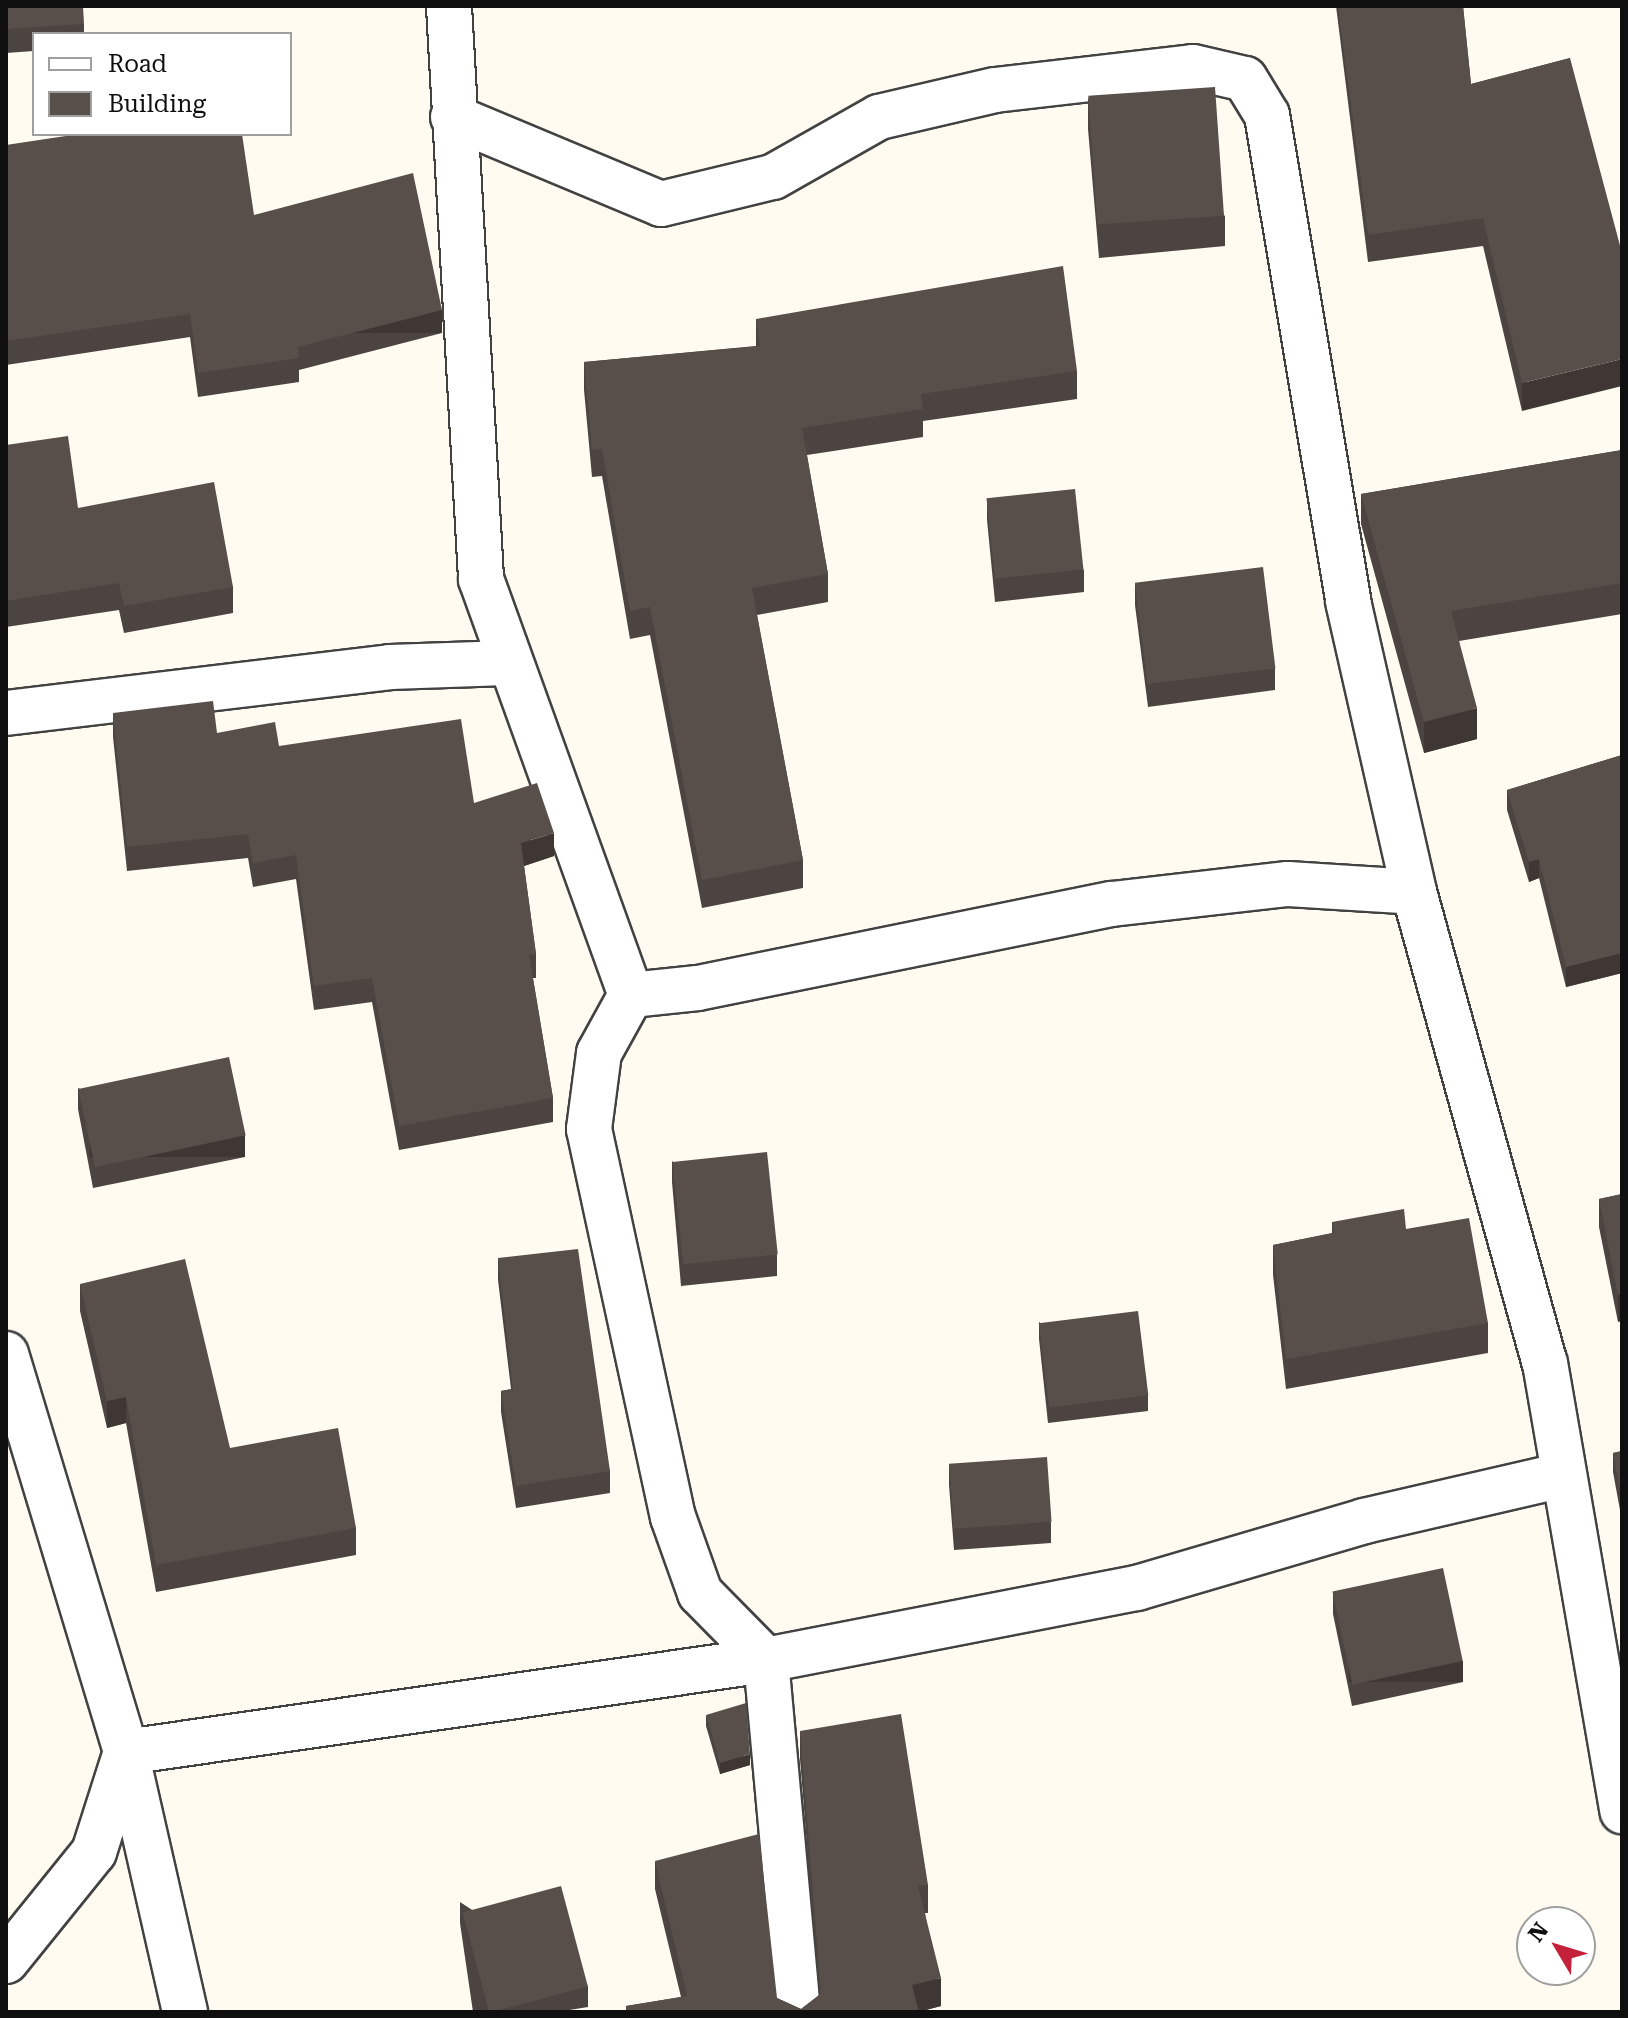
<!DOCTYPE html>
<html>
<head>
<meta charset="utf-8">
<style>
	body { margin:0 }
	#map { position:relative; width:1628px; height:2018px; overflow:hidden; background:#fffbf1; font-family:"Roboto Serif",serif }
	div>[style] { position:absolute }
	.roads { filter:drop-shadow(2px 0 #424242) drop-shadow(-2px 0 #424242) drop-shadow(0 2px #424242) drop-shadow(0 -2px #424242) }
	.minor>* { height:44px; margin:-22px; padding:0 22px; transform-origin:22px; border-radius:22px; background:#fff }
	.wall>* { inset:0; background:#4c4440 }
	.shaded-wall>* { inset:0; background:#3e3734; transform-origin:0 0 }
	.building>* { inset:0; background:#584f4b; transform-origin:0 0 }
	span { translate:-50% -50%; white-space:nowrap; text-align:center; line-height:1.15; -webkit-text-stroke:8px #fff; paint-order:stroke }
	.frame { position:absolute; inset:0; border:8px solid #0f0f0f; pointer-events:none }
	.legend { position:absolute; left:32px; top:32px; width:260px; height:104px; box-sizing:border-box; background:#fff; border:2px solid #9f9f9f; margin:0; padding:10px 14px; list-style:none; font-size:24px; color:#0f0f0f }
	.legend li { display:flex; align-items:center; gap:16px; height:40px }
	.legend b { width:40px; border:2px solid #9f9f9f }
	.north { position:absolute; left:1516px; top:1906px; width:80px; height:80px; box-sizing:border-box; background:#fff; border:2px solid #9f9f9f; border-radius:50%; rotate:308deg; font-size:22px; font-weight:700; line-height:32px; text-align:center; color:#0f0f0f }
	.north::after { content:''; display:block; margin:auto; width:28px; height:36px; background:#c4223a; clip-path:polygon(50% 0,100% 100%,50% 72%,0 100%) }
</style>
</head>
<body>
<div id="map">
	<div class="roads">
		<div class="minor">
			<div style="left:449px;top:6px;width:574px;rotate:86.8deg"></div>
			<div style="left:481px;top:579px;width:442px;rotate:70.2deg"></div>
			<div style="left:631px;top:995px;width:67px;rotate:-6deg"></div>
			<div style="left:698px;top:988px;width:422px;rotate:-11.5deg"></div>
			<div style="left:1112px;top:904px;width:177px;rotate:-6.5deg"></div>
			<div style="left:1288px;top:884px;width:126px;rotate:3.6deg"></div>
			<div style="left:453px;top:117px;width:225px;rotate:22.7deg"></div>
			<div style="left:661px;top:204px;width:115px;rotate:-13.6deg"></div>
			<div style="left:773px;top:177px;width:122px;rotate:-29.5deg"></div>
			<div style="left:879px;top:117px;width:119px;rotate:-13.1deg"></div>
			<div style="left:995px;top:90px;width:199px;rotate:-6.6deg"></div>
			<div style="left:1193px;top:67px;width:53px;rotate:13deg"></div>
			<div style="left:1245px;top:79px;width:42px;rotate:58.6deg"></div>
			<div style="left:1267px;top:115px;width:493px;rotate:80.5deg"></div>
			<div style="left:1348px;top:601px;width:298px;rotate:77.2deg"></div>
			<div style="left:1414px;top:892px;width:489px;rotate:74.5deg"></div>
			<div style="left:1545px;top:1363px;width:455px;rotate:80.2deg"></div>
			<div style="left:6px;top:713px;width:387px;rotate:-6.8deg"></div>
			<div style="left:390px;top:667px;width:116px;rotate:-2deg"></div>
			<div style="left:631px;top:995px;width:66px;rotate:118.9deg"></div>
			<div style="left:599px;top:1053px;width:77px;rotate:97.5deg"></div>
			<div style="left:589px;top:1129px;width:397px;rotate:77.8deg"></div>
			<div style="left:673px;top:1517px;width:81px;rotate:70.4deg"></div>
			<div style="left:700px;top:1593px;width:94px;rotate:45.4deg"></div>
			<div style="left:766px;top:1660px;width:353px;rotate:84.8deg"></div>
			<div style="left:6px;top:1354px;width:416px;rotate:73.2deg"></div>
			<div style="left:126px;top:1752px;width:267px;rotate:77.2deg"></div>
			<div style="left:6px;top:1961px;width:140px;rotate:-51.1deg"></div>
			<div style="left:94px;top:1852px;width:105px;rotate:-72.3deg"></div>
			<div style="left:126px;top:1752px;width:647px;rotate:-8.18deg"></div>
			<div style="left:766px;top:1660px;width:378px;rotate:-11deg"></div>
			<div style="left:1137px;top:1588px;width:237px;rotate:-16.4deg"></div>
			<div style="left:1364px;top:1521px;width:205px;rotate:-13deg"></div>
		</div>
	</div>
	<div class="wall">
		<div style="clip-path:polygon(6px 6px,84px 24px,84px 34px,34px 34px,34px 51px,6px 53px)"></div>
		<div style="clip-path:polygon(1336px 6px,1463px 6px,1471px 84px,1570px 58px,1522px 411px,1483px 246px,1368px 262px)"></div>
		<div style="clip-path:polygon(1088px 98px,1225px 216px,1225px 246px,1099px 258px,1088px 129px)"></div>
		<div style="clip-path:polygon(6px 145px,254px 215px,442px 333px,299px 370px,299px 382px,198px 397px,190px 337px,6px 365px)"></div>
		<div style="clip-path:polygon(756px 319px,1077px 371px,1077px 399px,923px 421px,923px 437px,807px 455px,828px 574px,828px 602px,757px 615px,803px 860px,803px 888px,702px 908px,650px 635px,630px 639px,602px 476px,592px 477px,584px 390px,584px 362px,756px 346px)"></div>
		<div style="clip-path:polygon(6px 445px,78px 508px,233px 587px,233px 613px,124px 633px,119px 610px,6px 627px)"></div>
		<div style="clip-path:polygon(1622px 450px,1622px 614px,1459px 641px,1477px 739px,1424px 753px,1361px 524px,1361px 494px)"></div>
		<div style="clip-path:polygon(987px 499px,1084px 570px,1084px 592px,995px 602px,987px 520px)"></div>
		<div style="clip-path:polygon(1135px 584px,1275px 668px,1275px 690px,1148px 707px,1135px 605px)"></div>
		<div style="clip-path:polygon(113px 713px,217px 733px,279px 746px,474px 803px,554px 856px,524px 866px,536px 954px,536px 978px,533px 978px,553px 1098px,553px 1122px,399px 1150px,372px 1002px,314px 1010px,296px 879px,253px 887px,248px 858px,127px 871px,113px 737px)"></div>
		<div style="clip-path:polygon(1622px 755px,1622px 973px,1566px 987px,1539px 878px,1529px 882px,1507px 810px,1507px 790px)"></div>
		<div style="clip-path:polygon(78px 1088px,245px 1157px,93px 1188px,78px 1109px)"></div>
		<div style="clip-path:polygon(672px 1161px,777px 1255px,777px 1276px,681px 1286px,672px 1182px)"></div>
		<div style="clip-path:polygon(1622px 1194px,1622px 1321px,1618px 1322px,1599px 1227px,1599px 1199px)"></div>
		<div style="clip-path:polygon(1332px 1222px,1488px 1323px,1488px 1353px,1286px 1389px,1273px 1275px,1273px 1245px,1332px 1233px)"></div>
		<div style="clip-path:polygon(498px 1258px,610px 1471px,610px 1493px,516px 1508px,501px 1412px,501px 1391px,511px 1389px,498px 1280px)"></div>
		<div style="clip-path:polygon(80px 1284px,230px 1448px,356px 1528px,356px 1555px,156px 1592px,126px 1423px,107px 1428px,80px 1311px)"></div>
		<div style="clip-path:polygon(1039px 1322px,1148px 1395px,1148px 1411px,1048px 1423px,1039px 1339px)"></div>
		<div style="clip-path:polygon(1622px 1451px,1622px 1521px,1613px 1472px,1613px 1453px)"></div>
		<div style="clip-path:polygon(949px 1464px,1051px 1522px,1051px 1543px,954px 1550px,949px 1485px)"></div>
		<div style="clip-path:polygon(1333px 1592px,1463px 1682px,1352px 1706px,1333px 1614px)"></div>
		<div style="clip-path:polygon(706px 1715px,750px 1765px,720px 1774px,706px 1726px)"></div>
		<div style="clip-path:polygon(800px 1731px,928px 1885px,928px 1913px,925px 1913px,941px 2006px,919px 2012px,626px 2012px,626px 2006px,681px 1997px,655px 1889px,655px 1861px,777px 1998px,801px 2009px,819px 1995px,800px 1759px)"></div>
		<div style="clip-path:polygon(460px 1902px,588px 1986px,588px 2007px,557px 2012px,473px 2012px,460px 1923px)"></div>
	</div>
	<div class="shaded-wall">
		<div style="left:442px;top:310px;width:23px;height:149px;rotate:90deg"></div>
		<div style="clip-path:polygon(1622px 359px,1622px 386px,1522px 411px,1522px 383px)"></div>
		<div style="clip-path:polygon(1477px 708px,1477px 739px,1424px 753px,1424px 722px)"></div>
		<div style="clip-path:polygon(554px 833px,554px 856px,521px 867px,521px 843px)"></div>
		<div style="clip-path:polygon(1539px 859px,1539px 878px,1529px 882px,1529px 862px)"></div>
		<div style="clip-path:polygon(1622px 953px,1622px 973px,1566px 987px,1566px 967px)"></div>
		<div style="left:245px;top:1135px;width:22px;height:155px;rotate:90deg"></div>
		<div style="left:1622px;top:1294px;width:27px;height:4px;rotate:90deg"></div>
		<div style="clip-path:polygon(126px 1397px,126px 1423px,107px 1428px,107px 1401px)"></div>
		<div style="left:1463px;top:1661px;width:21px;height:114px;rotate:90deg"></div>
		<div style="clip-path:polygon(750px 1754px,750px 1765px,720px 1774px,720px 1763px)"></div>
		<div style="clip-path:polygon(941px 1978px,941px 2006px,917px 2012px,912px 1985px)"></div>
	</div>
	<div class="building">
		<div style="clip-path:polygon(6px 6px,83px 6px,84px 24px,6px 29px)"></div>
		<div style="clip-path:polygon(1338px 6px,1463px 6px,1471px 84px,1570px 58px,1622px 253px,1622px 359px,1522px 383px,1483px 218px,1368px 235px)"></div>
		<div style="left:1215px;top:87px;width:129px;height:127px;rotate:86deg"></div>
		<div style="clip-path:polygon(79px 134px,242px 134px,254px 215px,413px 173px,442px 310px,298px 347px,299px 358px,198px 373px,190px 314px,6px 341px,6px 145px)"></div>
		<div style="clip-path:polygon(1063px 266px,1077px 371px,921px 394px,923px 409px,802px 428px,828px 574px,752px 588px,803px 860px,702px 880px,650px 607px,630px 611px,602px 449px,592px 450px,584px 362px,760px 346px,756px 319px)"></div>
		<div style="clip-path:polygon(68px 436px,78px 508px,214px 482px,233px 587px,124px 606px,119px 583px,6px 601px,6px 445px)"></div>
		<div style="clip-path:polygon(1622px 450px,1622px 583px,1451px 611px,1477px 708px,1424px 722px,1361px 494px)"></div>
		<div style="left:1075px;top:489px;width:81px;height:89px;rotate:84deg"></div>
		<div style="left:1263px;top:567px;width:102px;height:129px;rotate:83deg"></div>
		<div style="clip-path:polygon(213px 701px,217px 733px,275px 722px,279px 746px,461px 719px,474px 803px,537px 783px,554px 833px,521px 843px,536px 954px,529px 955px,553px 1098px,399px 1126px,372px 978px,314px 986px,296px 855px,253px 863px,248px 834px,127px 847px,113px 713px)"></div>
		<div style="clip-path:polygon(1622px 755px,1622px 953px,1566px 967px,1539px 859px,1529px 862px,1507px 790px)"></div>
		<div style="left:229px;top:1057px;width:80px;height:154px;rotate:78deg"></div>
		<div style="left:767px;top:1152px;width:103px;height:95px;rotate:84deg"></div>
		<div style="clip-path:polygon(1622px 1194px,1622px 1294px,1618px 1295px,1599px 1199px)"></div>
		<div style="clip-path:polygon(1404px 1209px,1406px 1229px,1469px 1218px,1488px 1323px,1286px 1359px,1273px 1245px,1334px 1233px,1332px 1222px)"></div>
		<div style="clip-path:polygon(578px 1249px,610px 1471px,516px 1486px,501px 1391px,513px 1389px,498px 1258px)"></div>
		<div style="clip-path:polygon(185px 1259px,230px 1448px,338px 1428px,356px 1528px,156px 1565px,126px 1397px,107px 1401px,80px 1284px)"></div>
		<div style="left:1138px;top:1311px;width:85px;height:100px;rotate:83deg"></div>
		<div style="clip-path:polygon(1622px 1451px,1622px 1502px,1613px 1453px)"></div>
		<div style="left:1047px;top:1457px;width:65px;height:98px;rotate:86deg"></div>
		<div style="left:1443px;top:1568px;width:95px;height:113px;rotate:78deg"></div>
		<div style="clip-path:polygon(746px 1703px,750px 1754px,720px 1763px,706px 1715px)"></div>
		<div style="clip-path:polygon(901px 1714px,928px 1885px,918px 1886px,941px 1978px,912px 1985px,919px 2012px,627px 2012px,626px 2006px,687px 1996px,655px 1861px,759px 1834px,777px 1998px,801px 2009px,821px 1994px,800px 1731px)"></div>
		<div style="left:561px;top:1886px;width:104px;height:102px;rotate:75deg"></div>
	</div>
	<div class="frame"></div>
	<ul class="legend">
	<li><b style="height:10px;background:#fff"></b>Road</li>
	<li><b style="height:22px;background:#584f4b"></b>Building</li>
	</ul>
	<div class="north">N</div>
</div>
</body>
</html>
